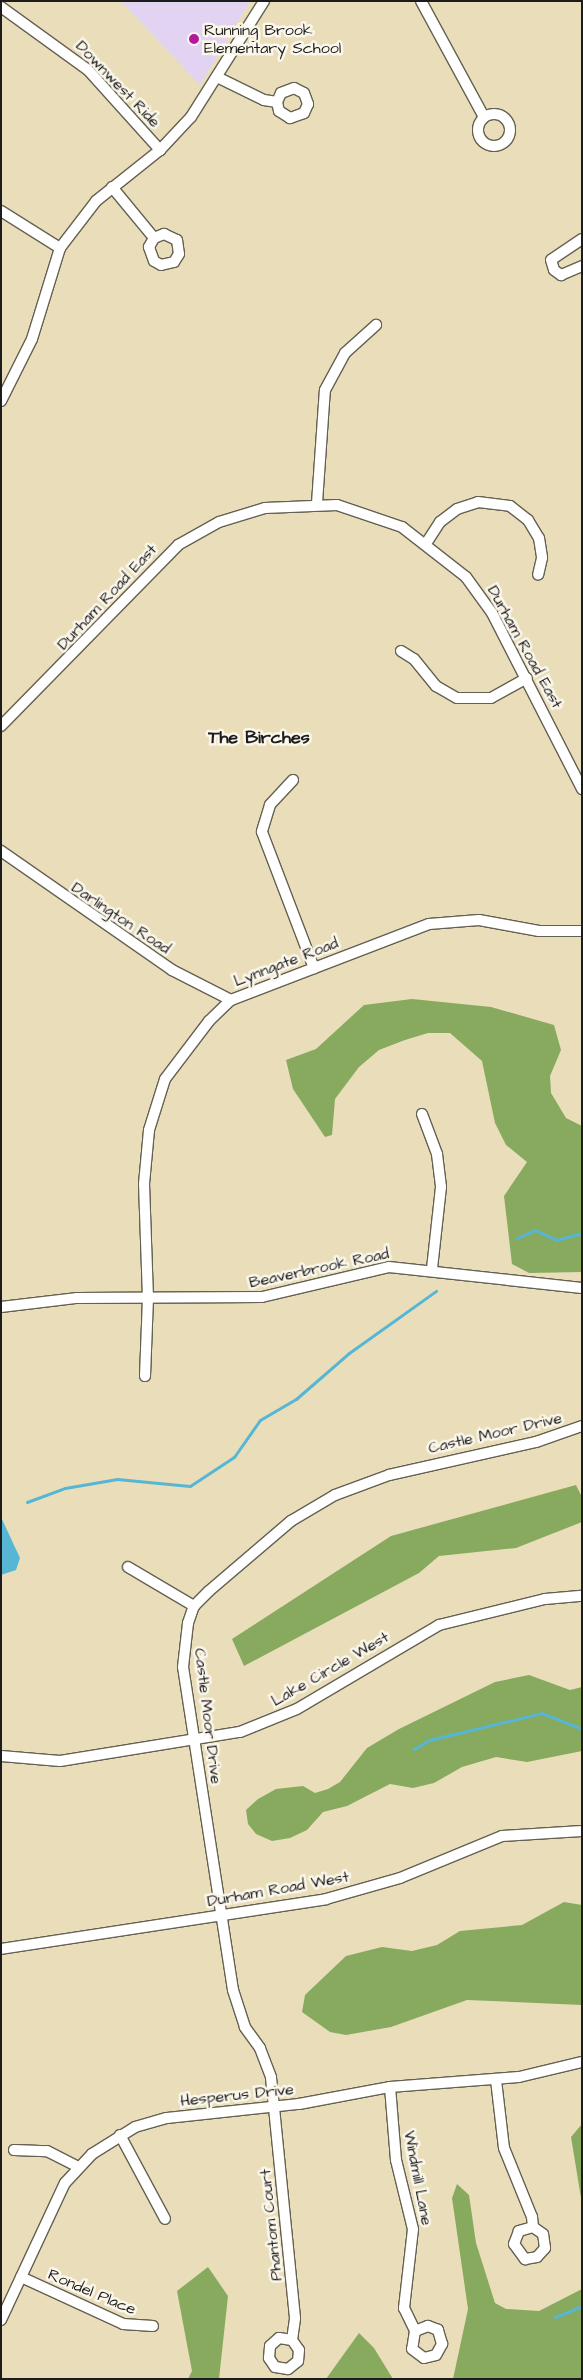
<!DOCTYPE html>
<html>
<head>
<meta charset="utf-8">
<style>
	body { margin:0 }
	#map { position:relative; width:583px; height:2380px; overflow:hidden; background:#e9deb9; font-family:"Architects Daughter",sans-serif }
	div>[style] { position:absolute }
	.built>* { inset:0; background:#e3d3f2 }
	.forest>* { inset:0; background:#87aa5f }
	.water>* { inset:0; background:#56b6d4 }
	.stream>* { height:3px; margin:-1.5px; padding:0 1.5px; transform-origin:1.5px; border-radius:1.5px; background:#56b6d4 }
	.roads { filter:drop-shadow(1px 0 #646053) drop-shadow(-1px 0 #646053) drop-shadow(0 1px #646053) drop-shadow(0 -1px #646053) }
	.street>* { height:10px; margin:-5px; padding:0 5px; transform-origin:5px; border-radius:5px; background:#fff }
	.street>.ring { margin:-5px; padding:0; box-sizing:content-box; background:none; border:10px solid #fff; border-radius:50% }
	.dots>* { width:14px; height:14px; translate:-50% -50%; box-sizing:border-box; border:2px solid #fbf7ec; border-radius:50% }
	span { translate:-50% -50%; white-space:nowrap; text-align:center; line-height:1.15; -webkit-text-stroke:5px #fbf7ec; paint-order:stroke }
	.poi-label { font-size:16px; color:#1c1c1c }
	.left { translate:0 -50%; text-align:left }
	.street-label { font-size:16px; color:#1c1c1c }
	.neighbourhood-label { font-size:18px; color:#1c1c1c; font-weight:700 }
	.frame { position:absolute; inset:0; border:2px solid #1c1c1c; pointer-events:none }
</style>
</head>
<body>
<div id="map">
	<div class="built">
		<div style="clip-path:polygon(121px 1px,250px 1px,200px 85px)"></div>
	</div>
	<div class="forest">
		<div style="clip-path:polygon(412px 999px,491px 1007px,554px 1025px,561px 1050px,550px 1076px,551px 1093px,566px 1118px,582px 1126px,582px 1272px,529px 1273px,512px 1264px,504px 1196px,527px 1162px,506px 1145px,495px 1123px,482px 1061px,450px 1033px,428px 1033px,405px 1040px,379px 1050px,359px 1067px,335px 1099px,332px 1135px,325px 1137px,293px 1089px,286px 1060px,316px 1049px,364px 1005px)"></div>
		<div style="clip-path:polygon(576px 1485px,582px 1497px,582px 1522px,516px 1548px,439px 1556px,419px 1573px,244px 1666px,232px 1639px,391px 1536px)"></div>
		<div style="clip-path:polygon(529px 1675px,570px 1690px,582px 1687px,582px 1751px,527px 1762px,496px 1757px,462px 1767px,434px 1783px,413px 1788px,390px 1784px,347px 1806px,323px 1812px,307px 1830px,290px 1838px,272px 1841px,256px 1834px,248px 1824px,246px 1810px,258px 1799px,276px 1789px,303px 1786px,315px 1793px,328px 1789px,340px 1782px,367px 1748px,399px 1729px,495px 1682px)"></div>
		<div style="clip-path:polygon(564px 1902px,582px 1905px,582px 2005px,467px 2000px,391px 2027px,346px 2035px,330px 2032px,302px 2012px,305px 1995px,346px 1956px,382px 1947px,412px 1951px,437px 1945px,460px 1931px,522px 1925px)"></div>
		<div style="clip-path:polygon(582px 2124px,582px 2204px,571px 2137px)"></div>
		<div style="clip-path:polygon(457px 2184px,469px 2195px,476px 2243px,495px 2303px,506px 2309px,539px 2311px,582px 2289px,582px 2379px,453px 2379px,468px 2309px,452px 2198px)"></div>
		<div style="clip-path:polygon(208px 2267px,228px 2296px,219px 2379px,188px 2379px,192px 2371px,177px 2291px)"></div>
		<div style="clip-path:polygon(359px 2333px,374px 2348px,393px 2379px,326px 2379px)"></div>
	</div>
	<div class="water">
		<div style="clip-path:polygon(1px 1517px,20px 1558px,16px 1570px,1px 1575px)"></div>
	</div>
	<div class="stream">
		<div style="left:517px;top:1238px;width:20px;rotate:-24deg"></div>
		<div style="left:535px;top:1230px;width:23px;rotate:25deg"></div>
		<div style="left:556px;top:1240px;width:27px;rotate:-15deg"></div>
		<div style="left:27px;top:1502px;width:40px;rotate:-20.2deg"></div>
		<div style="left:65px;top:1488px;width:53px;rotate:-9.8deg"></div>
		<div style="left:117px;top:1479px;width:73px;rotate:5.5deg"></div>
		<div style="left:190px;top:1486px;width:53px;rotate:-33.4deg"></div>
		<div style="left:234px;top:1457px;width:45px;rotate:-54.9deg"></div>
		<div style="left:260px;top:1420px;width:42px;rotate:-30.3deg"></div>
		<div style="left:296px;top:1399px;width:70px;rotate:-41deg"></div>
		<div style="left:349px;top:1353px;width:107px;rotate:-35.5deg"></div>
		<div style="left:414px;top:1749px;width:17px;rotate:-31deg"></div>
		<div style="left:429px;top:1740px;width:116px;rotate:-13.4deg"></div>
		<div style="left:542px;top:1713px;width:43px;rotate:21.8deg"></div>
		<div style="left:555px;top:2317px;width:29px;rotate:-22deg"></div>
	</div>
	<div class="roads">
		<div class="street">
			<div style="left:421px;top:1px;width:132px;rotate:61.5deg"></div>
			<div style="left:1px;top:7px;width:107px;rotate:35.9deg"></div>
			<div style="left:88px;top:70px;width:108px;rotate:48deg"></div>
			<div style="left:219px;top:78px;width:50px;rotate:26.1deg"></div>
			<div style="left:264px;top:100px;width:13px;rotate:9deg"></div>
			<div style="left:277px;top:102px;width:10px;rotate:-66deg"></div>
			<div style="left:281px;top:93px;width:14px;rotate:-21deg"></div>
			<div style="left:294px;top:88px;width:11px;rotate:27deg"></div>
			<div style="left:304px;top:93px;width:12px;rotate:70deg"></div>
			<div style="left:308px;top:104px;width:10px;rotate:114deg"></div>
			<div style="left:304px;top:113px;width:15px;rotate:160deg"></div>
			<div style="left:290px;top:118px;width:13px;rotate:-148deg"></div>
			<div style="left:279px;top:111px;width:9px;rotate:-103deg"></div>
			<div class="ring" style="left:478px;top:114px;width:22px;height:22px"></div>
			<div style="left:112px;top:187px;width:66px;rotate:50.5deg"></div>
			<div style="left:154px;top:238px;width:11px;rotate:-22deg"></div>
			<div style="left:164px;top:234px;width:14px;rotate:25deg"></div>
			<div style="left:177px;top:240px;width:14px;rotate:82deg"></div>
			<div style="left:179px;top:254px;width:9px;rotate:122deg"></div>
			<div style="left:174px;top:262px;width:13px;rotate:167deg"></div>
			<div style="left:161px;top:265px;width:8px;rotate:-150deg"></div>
			<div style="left:154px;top:261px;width:15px;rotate:-110deg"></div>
			<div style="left:149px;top:247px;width:10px;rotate:-61deg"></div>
			<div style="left:1px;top:211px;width:70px;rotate:32.1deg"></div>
			<div style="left:582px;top:239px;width:37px;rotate:146deg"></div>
			<div style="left:551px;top:260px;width:10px;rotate:73deg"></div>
			<div style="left:554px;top:270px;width:9px;rotate:36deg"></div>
			<div style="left:561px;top:275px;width:23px;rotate:-23deg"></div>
			<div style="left:1px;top:401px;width:69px;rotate:-63.4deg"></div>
			<div style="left:32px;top:339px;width:95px;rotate:-72.9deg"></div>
			<div style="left:60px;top:248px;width:59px;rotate:-52.5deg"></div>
			<div style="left:96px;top:201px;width:82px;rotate:-38.6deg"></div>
			<div style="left:160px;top:150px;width:45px;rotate:-46.8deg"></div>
			<div style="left:191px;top:117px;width:137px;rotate:-57.8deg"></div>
			<div style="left:317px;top:503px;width:113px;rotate:-86deg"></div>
			<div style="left:325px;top:390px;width:42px;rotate:-61.6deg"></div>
			<div style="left:345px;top:353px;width:42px;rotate:-42.1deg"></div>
			<div style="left:427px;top:542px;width:24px;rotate:-57deg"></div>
			<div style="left:440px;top:522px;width:21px;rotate:-37deg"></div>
			<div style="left:457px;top:509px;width:22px;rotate:-18deg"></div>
			<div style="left:478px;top:502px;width:32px;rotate:7deg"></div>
			<div style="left:510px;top:506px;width:23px;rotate:38deg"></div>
			<div style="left:528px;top:520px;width:21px;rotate:59deg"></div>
			<div style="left:539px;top:538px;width:20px;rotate:81deg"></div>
			<div style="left:542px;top:558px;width:17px;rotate:103deg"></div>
			<div style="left:401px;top:651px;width:15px;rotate:32deg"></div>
			<div style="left:414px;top:659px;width:35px;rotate:51deg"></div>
			<div style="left:436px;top:686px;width:24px;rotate:30deg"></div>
			<div style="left:457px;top:698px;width:34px"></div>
			<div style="left:491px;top:698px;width:41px;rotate:-29.1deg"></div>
			<div style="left:1px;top:726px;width:253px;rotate:-45.6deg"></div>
			<div style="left:178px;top:545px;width:47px;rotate:-29.3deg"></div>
			<div style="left:219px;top:522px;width:48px;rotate:-16.9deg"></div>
			<div style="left:265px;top:508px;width:72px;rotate:-2.4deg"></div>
			<div style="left:337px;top:505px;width:69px;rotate:18.7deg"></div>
			<div style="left:402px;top:527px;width:81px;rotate:38deg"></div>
			<div style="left:466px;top:577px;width:44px;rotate:54.2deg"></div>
			<div style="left:492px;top:613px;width:198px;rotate:62.9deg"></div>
			<div style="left:293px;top:780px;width:34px;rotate:133deg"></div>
			<div style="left:270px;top:805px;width:28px;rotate:107deg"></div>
			<div style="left:262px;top:832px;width:146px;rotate:69.1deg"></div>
			<div style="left:1px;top:851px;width:208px;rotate:34.8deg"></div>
			<div style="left:172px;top:970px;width:66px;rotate:27deg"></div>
			<div style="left:422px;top:1114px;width:43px;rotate:69.4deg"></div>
			<div style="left:437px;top:1154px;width:33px;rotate:83deg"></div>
			<div style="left:441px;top:1187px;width:82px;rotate:96.3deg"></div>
			<div style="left:1px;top:1307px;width:77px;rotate:-6.8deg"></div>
			<div style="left:77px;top:1298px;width:185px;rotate:-0.3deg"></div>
			<div style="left:262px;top:1297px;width:130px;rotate:-13.3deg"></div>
			<div style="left:389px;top:1267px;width:194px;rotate:6.2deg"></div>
			<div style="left:145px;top:1376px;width:78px;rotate:-87.8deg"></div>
			<div style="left:148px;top:1298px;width:114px;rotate:-92deg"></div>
			<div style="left:144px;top:1184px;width:54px;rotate:-84.7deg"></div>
			<div style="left:149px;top:1130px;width:53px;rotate:-72.6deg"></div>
			<div style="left:165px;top:1079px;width:73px;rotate:-52.8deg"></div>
			<div style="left:209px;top:1021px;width:30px;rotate:-44deg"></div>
			<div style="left:231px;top:1000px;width:212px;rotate:-21deg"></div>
			<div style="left:429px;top:924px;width:50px;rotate:-4.6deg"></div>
			<div style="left:479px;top:920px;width:61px;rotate:10.4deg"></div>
			<div style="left:539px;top:931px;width:43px"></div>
			<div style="left:128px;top:1567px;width:77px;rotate:30.6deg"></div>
			<div style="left:1px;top:1756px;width:59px;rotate:4.8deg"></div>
			<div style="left:60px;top:1761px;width:182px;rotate:-9.2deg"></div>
			<div style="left:240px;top:1732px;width:61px;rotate:-22deg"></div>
			<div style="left:297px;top:1709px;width:165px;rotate:-30.6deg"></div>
			<div style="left:439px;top:1625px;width:109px;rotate:-13.8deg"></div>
			<div style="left:545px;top:1599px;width:37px;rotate:-5deg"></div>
			<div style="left:1px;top:1949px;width:329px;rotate:-8.7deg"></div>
			<div style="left:326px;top:1899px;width:77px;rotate:-15.8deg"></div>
			<div style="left:400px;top:1878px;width:110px;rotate:-22.4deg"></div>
			<div style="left:502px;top:1836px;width:80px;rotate:-3.6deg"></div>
			<div style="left:496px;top:2080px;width:68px;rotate:83.3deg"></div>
			<div style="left:504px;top:2148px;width:74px;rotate:67.9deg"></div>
			<div style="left:532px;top:2217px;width:10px;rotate:84deg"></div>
			<div style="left:533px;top:2227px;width:15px;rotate:164deg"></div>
			<div style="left:519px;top:2231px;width:14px;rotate:111deg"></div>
			<div style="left:514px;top:2244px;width:19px;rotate:54deg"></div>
			<div style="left:525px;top:2259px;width:12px;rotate:-9deg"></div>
			<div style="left:537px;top:2257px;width:12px;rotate:-48deg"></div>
			<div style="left:545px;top:2248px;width:14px;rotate:-98deg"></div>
			<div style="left:543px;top:2234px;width:12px;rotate:-145deg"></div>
			<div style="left:390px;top:2087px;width:73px;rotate:85.3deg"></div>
			<div style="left:396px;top:2160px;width:71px;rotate:76.2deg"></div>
			<div style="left:413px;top:2229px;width:80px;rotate:96.5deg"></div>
			<div style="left:404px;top:2308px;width:25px;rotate:64deg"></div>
			<div style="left:415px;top:2331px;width:18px;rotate:99deg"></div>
			<div style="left:412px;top:2349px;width:15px;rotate:37deg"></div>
			<div style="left:424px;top:2358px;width:12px;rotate:-14deg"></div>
			<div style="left:436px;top:2355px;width:13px;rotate:-61deg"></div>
			<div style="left:442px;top:2344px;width:15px;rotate:-106deg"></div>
			<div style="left:438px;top:2330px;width:11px;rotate:-158deg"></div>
			<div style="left:428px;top:2326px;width:14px;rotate:159deg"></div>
			<div style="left:120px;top:2135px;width:95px;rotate:61.8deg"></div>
			<div style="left:14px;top:2150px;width:33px;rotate:2deg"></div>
			<div style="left:47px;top:2151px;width:35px;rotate:27deg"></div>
			<div style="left:21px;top:2277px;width:112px;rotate:24.7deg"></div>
			<div style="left:123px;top:2324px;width:30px;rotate:4deg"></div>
			<div style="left:1px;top:2320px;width:151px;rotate:-65deg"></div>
			<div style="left:65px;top:2183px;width:40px;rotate:-47deg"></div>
			<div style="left:92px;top:2154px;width:51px;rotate:-32.1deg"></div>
			<div style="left:135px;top:2127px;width:33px;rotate:-16deg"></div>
			<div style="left:167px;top:2118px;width:133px;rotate:-6.1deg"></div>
			<div style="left:299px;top:2104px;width:93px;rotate:-10.6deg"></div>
			<div style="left:390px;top:2087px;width:129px;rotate:-4.4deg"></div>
			<div style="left:519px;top:2077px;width:65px;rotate:-13.4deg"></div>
			<div style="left:292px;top:2340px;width:12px;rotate:55deg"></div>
			<div style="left:299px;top:2350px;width:11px;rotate:95deg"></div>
			<div style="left:298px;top:2361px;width:13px;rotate:141deg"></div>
			<div style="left:288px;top:2369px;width:13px;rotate:-171deg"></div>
			<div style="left:275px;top:2367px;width:11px;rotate:-124deg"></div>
			<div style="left:269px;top:2358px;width:12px;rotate:-85deg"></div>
			<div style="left:270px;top:2346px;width:12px;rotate:-42deg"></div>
			<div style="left:279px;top:2338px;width:13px;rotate:9deg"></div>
			<div style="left:292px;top:2340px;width:22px;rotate:-82deg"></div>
			<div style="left:295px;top:2318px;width:242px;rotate:-95.7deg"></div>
			<div style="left:271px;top:2077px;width:31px;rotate:-111deg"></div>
			<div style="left:260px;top:2048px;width:26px;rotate:-126deg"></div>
			<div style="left:245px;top:2027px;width:39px;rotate:-108deg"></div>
			<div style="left:233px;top:1990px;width:327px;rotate:-98.8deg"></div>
			<div style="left:183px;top:1667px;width:44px;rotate:-83.5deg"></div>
			<div style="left:188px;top:1623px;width:18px;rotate:-71deg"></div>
			<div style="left:194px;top:1606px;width:21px;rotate:-45deg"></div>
			<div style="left:209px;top:1591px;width:108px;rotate:-40.5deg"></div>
			<div style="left:291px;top:1521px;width:51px;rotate:-30.6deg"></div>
			<div style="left:335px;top:1495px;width:58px;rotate:-20.3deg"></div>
			<div style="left:389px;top:1475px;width:151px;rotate:-12.7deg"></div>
			<div style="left:536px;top:1442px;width:49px;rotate:-19.2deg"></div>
		</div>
	</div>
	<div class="dots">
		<div style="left:194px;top:39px;background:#b5179e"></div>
	</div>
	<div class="poi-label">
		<span class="left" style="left:204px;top:39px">Running Brook<br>Elementary School</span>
	</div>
	<div class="street-label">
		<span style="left:118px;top:84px;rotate:46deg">Downwest Ride</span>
		<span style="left:107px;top:597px;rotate:-47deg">Durham Road East</span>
		<span style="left:525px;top:647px;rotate:61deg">Durham Road East</span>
		<span style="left:121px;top:918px;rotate:34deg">Darlington Road</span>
		<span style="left:286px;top:962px;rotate:-21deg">Lynngate Road</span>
		<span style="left:319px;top:1268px;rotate:-12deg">Beaverbrook Road</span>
		<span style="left:495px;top:1433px;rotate:-13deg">Castle Moor Drive</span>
		<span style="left:330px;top:1669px;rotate:-30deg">Lake Circle West</span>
		<span style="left:208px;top:1716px;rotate:83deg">Castle Moor Drive</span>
		<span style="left:278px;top:1889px;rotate:-10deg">Durham Road West</span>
		<span style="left:237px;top:2095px;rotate:-6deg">Hesperus Drive</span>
		<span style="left:418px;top:2178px;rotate:79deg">Windmill Lane</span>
		<span style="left:271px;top:2225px;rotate:-96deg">Phantom Court</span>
		<span style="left:92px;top:2292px;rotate:23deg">Rondel Place</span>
	</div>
	<div class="neighbourhood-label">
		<span style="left:259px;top:738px">The Birches</span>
	</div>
	<div class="frame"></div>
</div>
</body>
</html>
